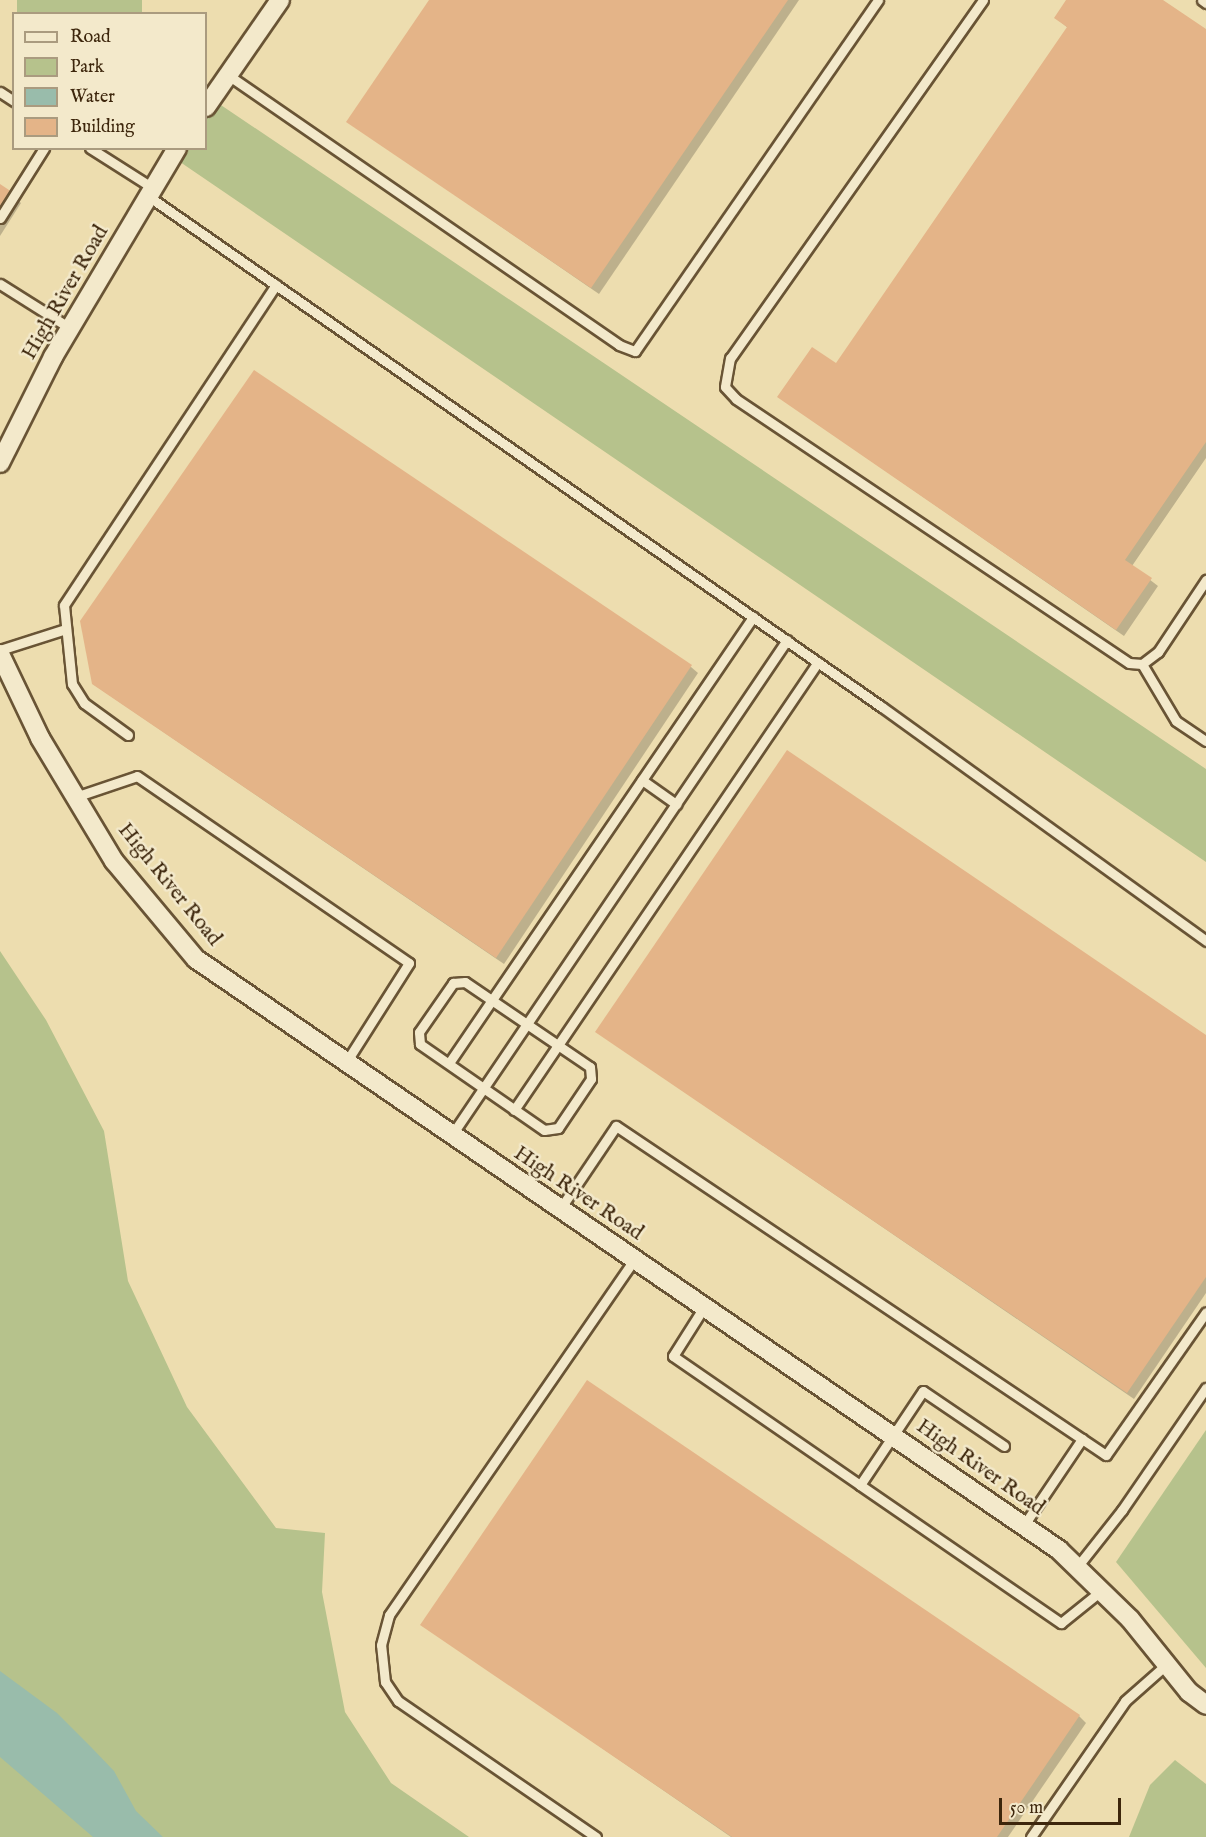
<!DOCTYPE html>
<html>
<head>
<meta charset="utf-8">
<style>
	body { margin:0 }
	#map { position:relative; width:1206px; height:1837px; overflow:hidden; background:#edddaf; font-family:"IM FELL English",serif }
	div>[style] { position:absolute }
	.green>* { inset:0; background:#b6c28c; transform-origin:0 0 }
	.water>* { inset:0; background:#99bcab }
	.shadow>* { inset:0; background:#0003 }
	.building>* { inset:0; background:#e4b488 }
	.roads { filter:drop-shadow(2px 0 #695435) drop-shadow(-2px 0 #695435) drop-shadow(0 2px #695435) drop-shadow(0 -2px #695435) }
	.lane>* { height:9px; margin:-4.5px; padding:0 4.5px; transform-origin:4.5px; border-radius:4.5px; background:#f3e9cb }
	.street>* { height:18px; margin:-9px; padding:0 9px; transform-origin:9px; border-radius:9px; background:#f3e9cb }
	span { translate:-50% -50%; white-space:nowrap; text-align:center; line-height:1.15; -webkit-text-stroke:5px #f3e9cb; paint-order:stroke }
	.street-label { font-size:21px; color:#3d260c }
	.legend { position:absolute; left:12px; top:12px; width:195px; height:138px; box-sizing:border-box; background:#f3e9cb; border:2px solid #aa9b7f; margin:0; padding:8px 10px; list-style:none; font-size:18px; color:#3d260c }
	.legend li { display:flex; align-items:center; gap:12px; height:30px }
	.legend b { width:30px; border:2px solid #aa9b7f }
	.scale { position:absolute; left:999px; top:1798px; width:122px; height:27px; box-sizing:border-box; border:3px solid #3d260c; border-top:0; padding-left:8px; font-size:18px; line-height:21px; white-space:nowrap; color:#3d260c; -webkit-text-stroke:4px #f3e9cb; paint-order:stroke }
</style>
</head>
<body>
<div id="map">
	<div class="green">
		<div style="left:17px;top:0;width:125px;height:15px"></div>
		<div style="clip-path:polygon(206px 95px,1206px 769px,1206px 862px,161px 149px,206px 148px)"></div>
		<div style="clip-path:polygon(0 951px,46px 1020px,104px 1131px,128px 1281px,187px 1407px,276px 1528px,325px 1533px,322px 1592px,345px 1712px,391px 1783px,469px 1837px,0 1837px)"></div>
		<div style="clip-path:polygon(1206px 1430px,1206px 1668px,1116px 1562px)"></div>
		<div style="clip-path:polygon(1175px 1760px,1206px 1784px,1206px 1837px,1129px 1837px,1150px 1785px)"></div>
	</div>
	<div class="water">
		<div style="clip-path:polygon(0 1671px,57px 1713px,91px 1747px,114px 1771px,136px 1811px,163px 1837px,93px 1837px,0 1757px)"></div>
	</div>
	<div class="shadow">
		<div style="clip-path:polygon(430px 0,799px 0,599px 294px,348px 121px)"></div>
		<div style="clip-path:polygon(1068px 0,1161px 0,1206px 31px,1206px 458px,1132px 566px,1158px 586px,1124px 636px,779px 397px,836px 365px,1068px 28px,1056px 18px)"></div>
		<div style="clip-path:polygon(0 186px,21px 203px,0 236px)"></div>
		<div style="clip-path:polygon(691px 667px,698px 673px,504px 964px,93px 684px)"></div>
		<div style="clip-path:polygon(597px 1032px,1206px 1038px,1206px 1293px,1134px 1399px)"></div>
		<div style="clip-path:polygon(422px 1624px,1079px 1716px,1086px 1723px,1008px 1837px,731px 1837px)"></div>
	</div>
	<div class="building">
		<div style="clip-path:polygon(429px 0,788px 0,591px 288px,346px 122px)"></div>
		<div style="clip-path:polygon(1066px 0,1163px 0,1206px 29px,1206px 442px,1125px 560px,1152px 578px,1116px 630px,777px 397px,812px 347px,836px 363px,1067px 27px,1054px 18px)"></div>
		<div style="clip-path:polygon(0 184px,12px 192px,0 212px)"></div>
		<div style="clip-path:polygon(254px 370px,692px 665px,496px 958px,92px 684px,80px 621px)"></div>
		<div style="clip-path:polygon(787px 750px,1206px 1035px,1206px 1277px,1127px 1393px,595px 1032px)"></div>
		<div style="clip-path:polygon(587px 1380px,1080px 1715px,997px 1837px,732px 1837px,420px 1625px)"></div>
	</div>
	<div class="roads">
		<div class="lane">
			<div style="left:983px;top:0;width:438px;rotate:125.2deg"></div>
			<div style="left:730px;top:358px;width:29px;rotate:100deg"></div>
			<div style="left:725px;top:387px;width:16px;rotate:47deg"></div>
			<div style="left:736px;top:399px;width:473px;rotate:33.9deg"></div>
			<div style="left:1129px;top:663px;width:13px;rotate:4deg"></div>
			<div style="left:1142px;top:664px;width:20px;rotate:-37deg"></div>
			<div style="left:1158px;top:652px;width:87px;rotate:-56.3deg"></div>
			<div style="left:1202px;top:0;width:5px;rotate:37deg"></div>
			<div style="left:228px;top:75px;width:475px;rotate:34.6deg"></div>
			<div style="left:619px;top:345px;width:17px;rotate:21deg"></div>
			<div style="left:635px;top:351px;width:427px;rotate:-55.3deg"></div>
			<div style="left:0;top:92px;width:17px;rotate:33deg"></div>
			<div style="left:90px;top:148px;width:75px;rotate:32.4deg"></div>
			<div style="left:148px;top:196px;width:894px;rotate:34.85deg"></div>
			<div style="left:882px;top:707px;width:400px;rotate:35.8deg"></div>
			<div style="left:0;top:218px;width:83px;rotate:-57.8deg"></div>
			<div style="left:0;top:284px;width:83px;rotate:32.2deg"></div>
			<div style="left:0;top:650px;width:69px;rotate:-17.7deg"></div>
			<div style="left:1142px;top:664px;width:66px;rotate:59.2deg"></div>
			<div style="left:1176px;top:721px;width:36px;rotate:34deg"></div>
			<div style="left:128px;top:735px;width:54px;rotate:-144deg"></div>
			<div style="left:84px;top:703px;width:22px;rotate:-122deg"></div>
			<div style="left:72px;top:684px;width:79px;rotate:-95.8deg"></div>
			<div style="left:64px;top:605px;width:384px;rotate:-56.5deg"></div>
			<div style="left:642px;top:780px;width:42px;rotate:35.2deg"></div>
			<div style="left:75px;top:797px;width:65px;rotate:-18.7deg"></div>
			<div style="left:137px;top:776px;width:330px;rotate:34.5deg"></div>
			<div style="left:409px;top:963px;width:120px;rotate:122.4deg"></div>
			<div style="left:465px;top:982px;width:151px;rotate:34.2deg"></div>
			<div style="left:590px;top:1067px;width:12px;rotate:85deg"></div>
			<div style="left:591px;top:1079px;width:59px;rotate:124deg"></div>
			<div style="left:558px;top:1128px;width:14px;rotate:172deg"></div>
			<div style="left:544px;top:1130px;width:151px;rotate:-145.3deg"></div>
			<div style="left:420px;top:1044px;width:12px;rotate:-95deg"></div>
			<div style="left:419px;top:1032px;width:60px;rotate:-55.2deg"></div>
			<div style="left:453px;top:983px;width:12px;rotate:-5deg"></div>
			<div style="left:449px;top:1063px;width:540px;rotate:-55.72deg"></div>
			<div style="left:514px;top:1110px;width:541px;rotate:-55.84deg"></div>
			<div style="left:451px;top:1136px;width:599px;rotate:-55.89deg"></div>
			<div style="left:560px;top:1209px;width:100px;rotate:-56deg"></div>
			<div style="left:616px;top:1126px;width:590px;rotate:33.88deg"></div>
			<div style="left:1106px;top:1455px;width:174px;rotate:-55deg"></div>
			<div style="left:704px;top:1307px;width:58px;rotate:122.3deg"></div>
			<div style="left:673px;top:1356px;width:227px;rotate:34.6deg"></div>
			<div style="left:860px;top:1485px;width:113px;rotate:-56.2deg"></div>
			<div style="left:923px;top:1391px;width:98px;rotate:34.2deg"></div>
			<div style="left:860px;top:1485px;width:244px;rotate:34.5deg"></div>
			<div style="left:1061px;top:1623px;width:51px;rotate:-38.7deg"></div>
			<div style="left:1024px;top:1525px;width:104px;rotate:-56deg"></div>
			<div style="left:1077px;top:1567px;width:73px;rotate:-51.7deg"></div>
			<div style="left:1122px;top:1510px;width:148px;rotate:-55.5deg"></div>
			<div style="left:596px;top:1837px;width:240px;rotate:-145.5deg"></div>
			<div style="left:398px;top:1701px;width:23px;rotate:-124deg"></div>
			<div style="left:385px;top:1682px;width:37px;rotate:-96deg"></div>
			<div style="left:381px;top:1645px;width:31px;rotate:-75deg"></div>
			<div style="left:389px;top:1615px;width:431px;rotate:-55.4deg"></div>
			<div style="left:1031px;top:1837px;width:165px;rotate:-55.3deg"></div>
			<div style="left:1125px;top:1701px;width:56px;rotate:-41.4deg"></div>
		</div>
		<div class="street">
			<div style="left:206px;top:107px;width:130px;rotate:-55.3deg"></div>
			<div style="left:0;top:463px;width:119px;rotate:-63.4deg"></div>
			<div style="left:53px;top:357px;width:243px;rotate:-59.3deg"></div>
			<div style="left:0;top:654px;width:93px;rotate:64.5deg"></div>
			<div style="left:40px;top:738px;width:144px;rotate:59deg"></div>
			<div style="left:114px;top:861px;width:128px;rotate:50.1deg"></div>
			<div style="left:196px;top:959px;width:1046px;rotate:34.4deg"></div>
			<div style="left:1059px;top:1550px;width:99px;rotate:44.2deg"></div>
			<div style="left:1130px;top:1619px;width:94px;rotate:51.1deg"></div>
			<div style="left:1189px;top:1692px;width:21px;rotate:37deg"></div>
		</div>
	</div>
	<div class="street-label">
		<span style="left:66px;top:293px;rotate:-60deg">High River Road</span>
		<span style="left:169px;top:885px;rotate:51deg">High River Road</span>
		<span style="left:578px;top:1194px;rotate:34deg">High River Road</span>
		<span style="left:980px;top:1468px;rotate:35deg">High River Road</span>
	</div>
	<ul class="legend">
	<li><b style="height:8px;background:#f3e9cb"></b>Road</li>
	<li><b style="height:16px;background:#b6c28c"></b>Park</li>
	<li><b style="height:16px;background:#99bcab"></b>Water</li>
	<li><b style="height:16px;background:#e4b488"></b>Building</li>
	</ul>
	<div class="scale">50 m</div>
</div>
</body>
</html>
